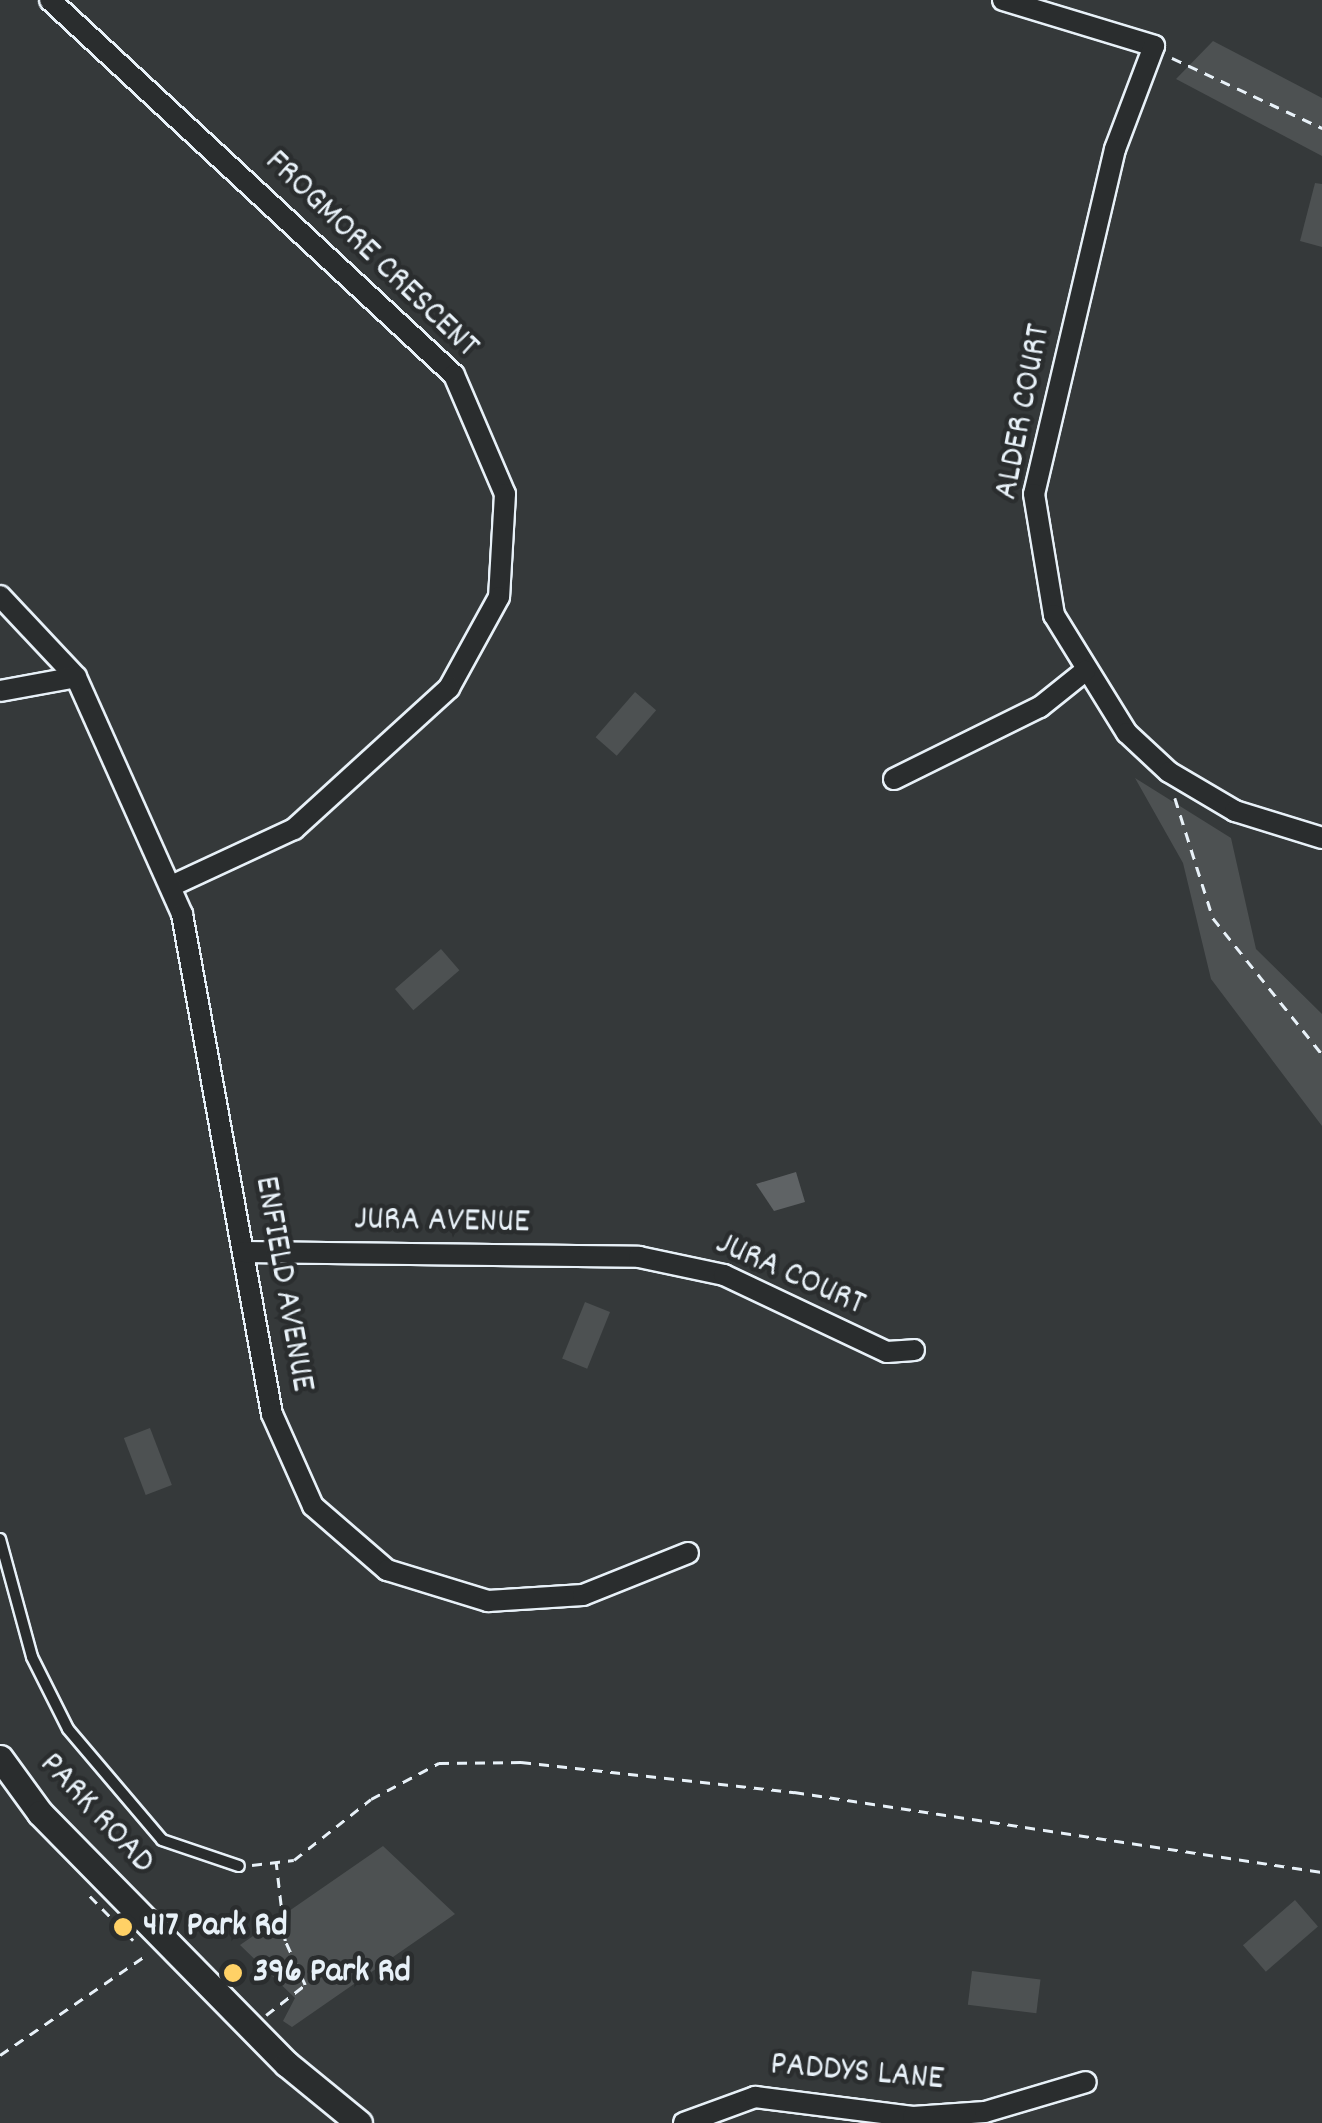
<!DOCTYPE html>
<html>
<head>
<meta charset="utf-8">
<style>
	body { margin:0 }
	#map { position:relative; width:1322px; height:2123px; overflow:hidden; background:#35393a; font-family:Dekko,sans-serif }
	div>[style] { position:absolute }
	.green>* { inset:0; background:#4d5152; transform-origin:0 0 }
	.building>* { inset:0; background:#5f6365 }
	.path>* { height:2.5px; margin-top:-1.25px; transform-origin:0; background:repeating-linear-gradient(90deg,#e8f1f8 0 10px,transparent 0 18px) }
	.roads { filter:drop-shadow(2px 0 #e8f1f8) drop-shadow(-2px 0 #e8f1f8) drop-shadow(0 2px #e8f1f8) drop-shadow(0 -2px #e8f1f8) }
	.service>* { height:10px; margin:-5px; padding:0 5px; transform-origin:5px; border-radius:5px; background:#2a2d2e }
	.minor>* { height:20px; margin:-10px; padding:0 10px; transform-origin:10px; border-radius:10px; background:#2a2d2e }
	.tertiary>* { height:25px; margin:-12.5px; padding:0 12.5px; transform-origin:12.5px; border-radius:12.5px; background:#2a2d2e }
	.dots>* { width:28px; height:28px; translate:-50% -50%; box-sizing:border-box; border:5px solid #2a2d2e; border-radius:50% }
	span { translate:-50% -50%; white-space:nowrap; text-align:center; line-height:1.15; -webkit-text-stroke:9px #2a2d2e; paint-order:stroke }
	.street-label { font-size:35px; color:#e8f1f8 }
	.poi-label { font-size:35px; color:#e8f1f8; font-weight:700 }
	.left { translate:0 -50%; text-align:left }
</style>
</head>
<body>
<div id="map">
	<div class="green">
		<div style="clip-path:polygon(1213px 41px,1322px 98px,1322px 156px,1176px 79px)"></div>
		<div style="clip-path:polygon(1315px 183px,1322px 184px,1322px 247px,1300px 241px)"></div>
		<div style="left:635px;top:692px;width:28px;height:60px;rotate:41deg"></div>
		<div style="clip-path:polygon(1135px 778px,1231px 838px,1256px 949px,1322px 1014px,1322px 1126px,1211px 979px,1183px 863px)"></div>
		<div style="left:441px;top:949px;width:28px;height:61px;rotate:49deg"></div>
		<div style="left:585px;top:1302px;width:27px;height:61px;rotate:22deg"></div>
		<div style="left:150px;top:1428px;width:61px;height:28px;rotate:69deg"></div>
		<div style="clip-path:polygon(383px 1846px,455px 1914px,292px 2027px,283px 2021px,295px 1998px,240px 1945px)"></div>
		<div style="left:1295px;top:1900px;width:35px;height:69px;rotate:49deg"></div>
		<div style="left:972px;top:1971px;width:69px;height:34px;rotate:7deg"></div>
	</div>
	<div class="building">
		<div style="clip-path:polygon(796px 1172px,805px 1202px,774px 1211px,756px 1184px)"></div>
	</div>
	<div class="path">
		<div style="left:1172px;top:58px;width:166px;rotate:25deg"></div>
		<div style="left:1175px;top:798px;width:126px;rotate:72.4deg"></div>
		<div style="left:1213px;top:918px;width:174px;rotate:51.3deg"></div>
		<div style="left:252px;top:1865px;width:42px;rotate:-6.8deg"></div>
		<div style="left:294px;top:1860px;width:98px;rotate:-38.4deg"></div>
		<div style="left:371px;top:1799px;width:77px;rotate:-27.9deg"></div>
		<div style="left:439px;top:1763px;width:82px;rotate:-0.7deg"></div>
		<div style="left:521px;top:1762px;width:275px;rotate:6.3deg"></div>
		<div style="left:794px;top:1792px;width:534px;rotate:8.62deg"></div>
		<div style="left:90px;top:1896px;width:62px;rotate:45.7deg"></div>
		<div style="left:266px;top:2015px;width:49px;rotate:-37.6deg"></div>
		<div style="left:305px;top:1985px;width:48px;rotate:-114.4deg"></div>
		<div style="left:285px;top:1941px;width:79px;rotate:-96.6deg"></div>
		<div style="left:0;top:2055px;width:179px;rotate:-34.3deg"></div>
	</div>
	<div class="roads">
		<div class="service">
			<div style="left:0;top:1539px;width:122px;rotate:74.8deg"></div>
			<div style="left:32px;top:1657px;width:80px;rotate:63.4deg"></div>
			<div style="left:68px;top:1729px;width:145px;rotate:49.7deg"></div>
			<div style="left:162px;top:1840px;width:81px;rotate:18.7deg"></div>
		</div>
		<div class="minor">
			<div style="left:50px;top:0;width:551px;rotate:42.87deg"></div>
			<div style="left:454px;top:375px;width:129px;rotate:66.8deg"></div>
			<div style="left:505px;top:494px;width:103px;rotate:93.3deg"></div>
			<div style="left:499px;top:597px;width:104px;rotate:118.8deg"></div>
			<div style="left:449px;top:688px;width:210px;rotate:137.7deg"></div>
			<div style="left:294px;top:829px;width:136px;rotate:155.1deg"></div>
			<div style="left:1003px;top:0;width:158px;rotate:16.9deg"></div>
			<div style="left:1154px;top:46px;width:110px;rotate:110.7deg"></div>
			<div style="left:1115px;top:149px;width:354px;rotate:103.2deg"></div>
			<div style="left:1034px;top:494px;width:123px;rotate:80.6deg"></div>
			<div style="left:1054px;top:615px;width:139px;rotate:58.3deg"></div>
			<div style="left:1127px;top:733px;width:57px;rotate:42.9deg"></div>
			<div style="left:1169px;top:772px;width:77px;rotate:30.6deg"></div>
			<div style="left:1235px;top:811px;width:91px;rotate:17.2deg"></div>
			<div style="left:0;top:596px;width:111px;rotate:46.8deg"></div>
			<div style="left:76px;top:677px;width:260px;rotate:65.9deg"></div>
			<div style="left:182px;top:914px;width:508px;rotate:79.8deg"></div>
			<div style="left:272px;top:1414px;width:101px;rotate:66deg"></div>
			<div style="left:313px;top:1506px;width:98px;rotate:40.9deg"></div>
			<div style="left:387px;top:1570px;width:106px;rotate:17.1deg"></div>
			<div style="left:488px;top:1601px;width:95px;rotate:-3.6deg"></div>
			<div style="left:583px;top:1595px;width:113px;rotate:-21.8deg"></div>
			<div style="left:0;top:691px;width:77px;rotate:-10.4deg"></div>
			<div style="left:894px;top:779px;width:163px;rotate:-26.3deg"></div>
			<div style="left:1040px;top:707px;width:58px;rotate:-38.7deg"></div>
			<div style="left:244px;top:1252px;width:395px;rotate:0.7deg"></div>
			<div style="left:639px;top:1257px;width:87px;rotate:12deg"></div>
			<div style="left:724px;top:1275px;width:180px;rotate:25.3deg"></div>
			<div style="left:887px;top:1352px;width:27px;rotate:-4deg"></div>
			<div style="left:684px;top:2123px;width:76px;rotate:-20.1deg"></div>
			<div style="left:755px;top:2097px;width:159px;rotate:7.2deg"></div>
			<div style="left:913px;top:2117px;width:72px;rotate:-4deg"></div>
			<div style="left:985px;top:2112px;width:105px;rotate:-16.5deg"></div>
		</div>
		<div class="tertiary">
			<div style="left:0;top:1758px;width:68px;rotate:54deg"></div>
			<div style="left:40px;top:1813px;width:352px;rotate:45.5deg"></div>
			<div style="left:287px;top:2064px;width:93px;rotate:39.3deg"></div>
		</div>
	</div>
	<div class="dots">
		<div style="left:123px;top:1927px;background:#ffd166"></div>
		<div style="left:233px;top:1973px;background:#ffd166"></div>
	</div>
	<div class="street-label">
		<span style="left:371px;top:255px;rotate:44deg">FROGMORE CRESCENT</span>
		<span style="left:1024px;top:412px;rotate:-79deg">ALDER COURT</span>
		<span style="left:442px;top:1222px;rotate:1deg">JURA AVENUE</span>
		<span style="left:790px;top:1275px;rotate:24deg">JURA COURT</span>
		<span style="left:283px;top:1284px;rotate:80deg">ENFIELD AVENUE</span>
		<span style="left:96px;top:1814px;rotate:47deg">PARK ROAD</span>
		<span style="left:857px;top:2073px;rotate:5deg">PADDYS LANE</span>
	</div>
	<div class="poi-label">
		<span class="left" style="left:143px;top:1927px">417 Park Rd</span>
		<span class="left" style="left:253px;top:1973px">396 Park Rd</span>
	</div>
</div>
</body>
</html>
